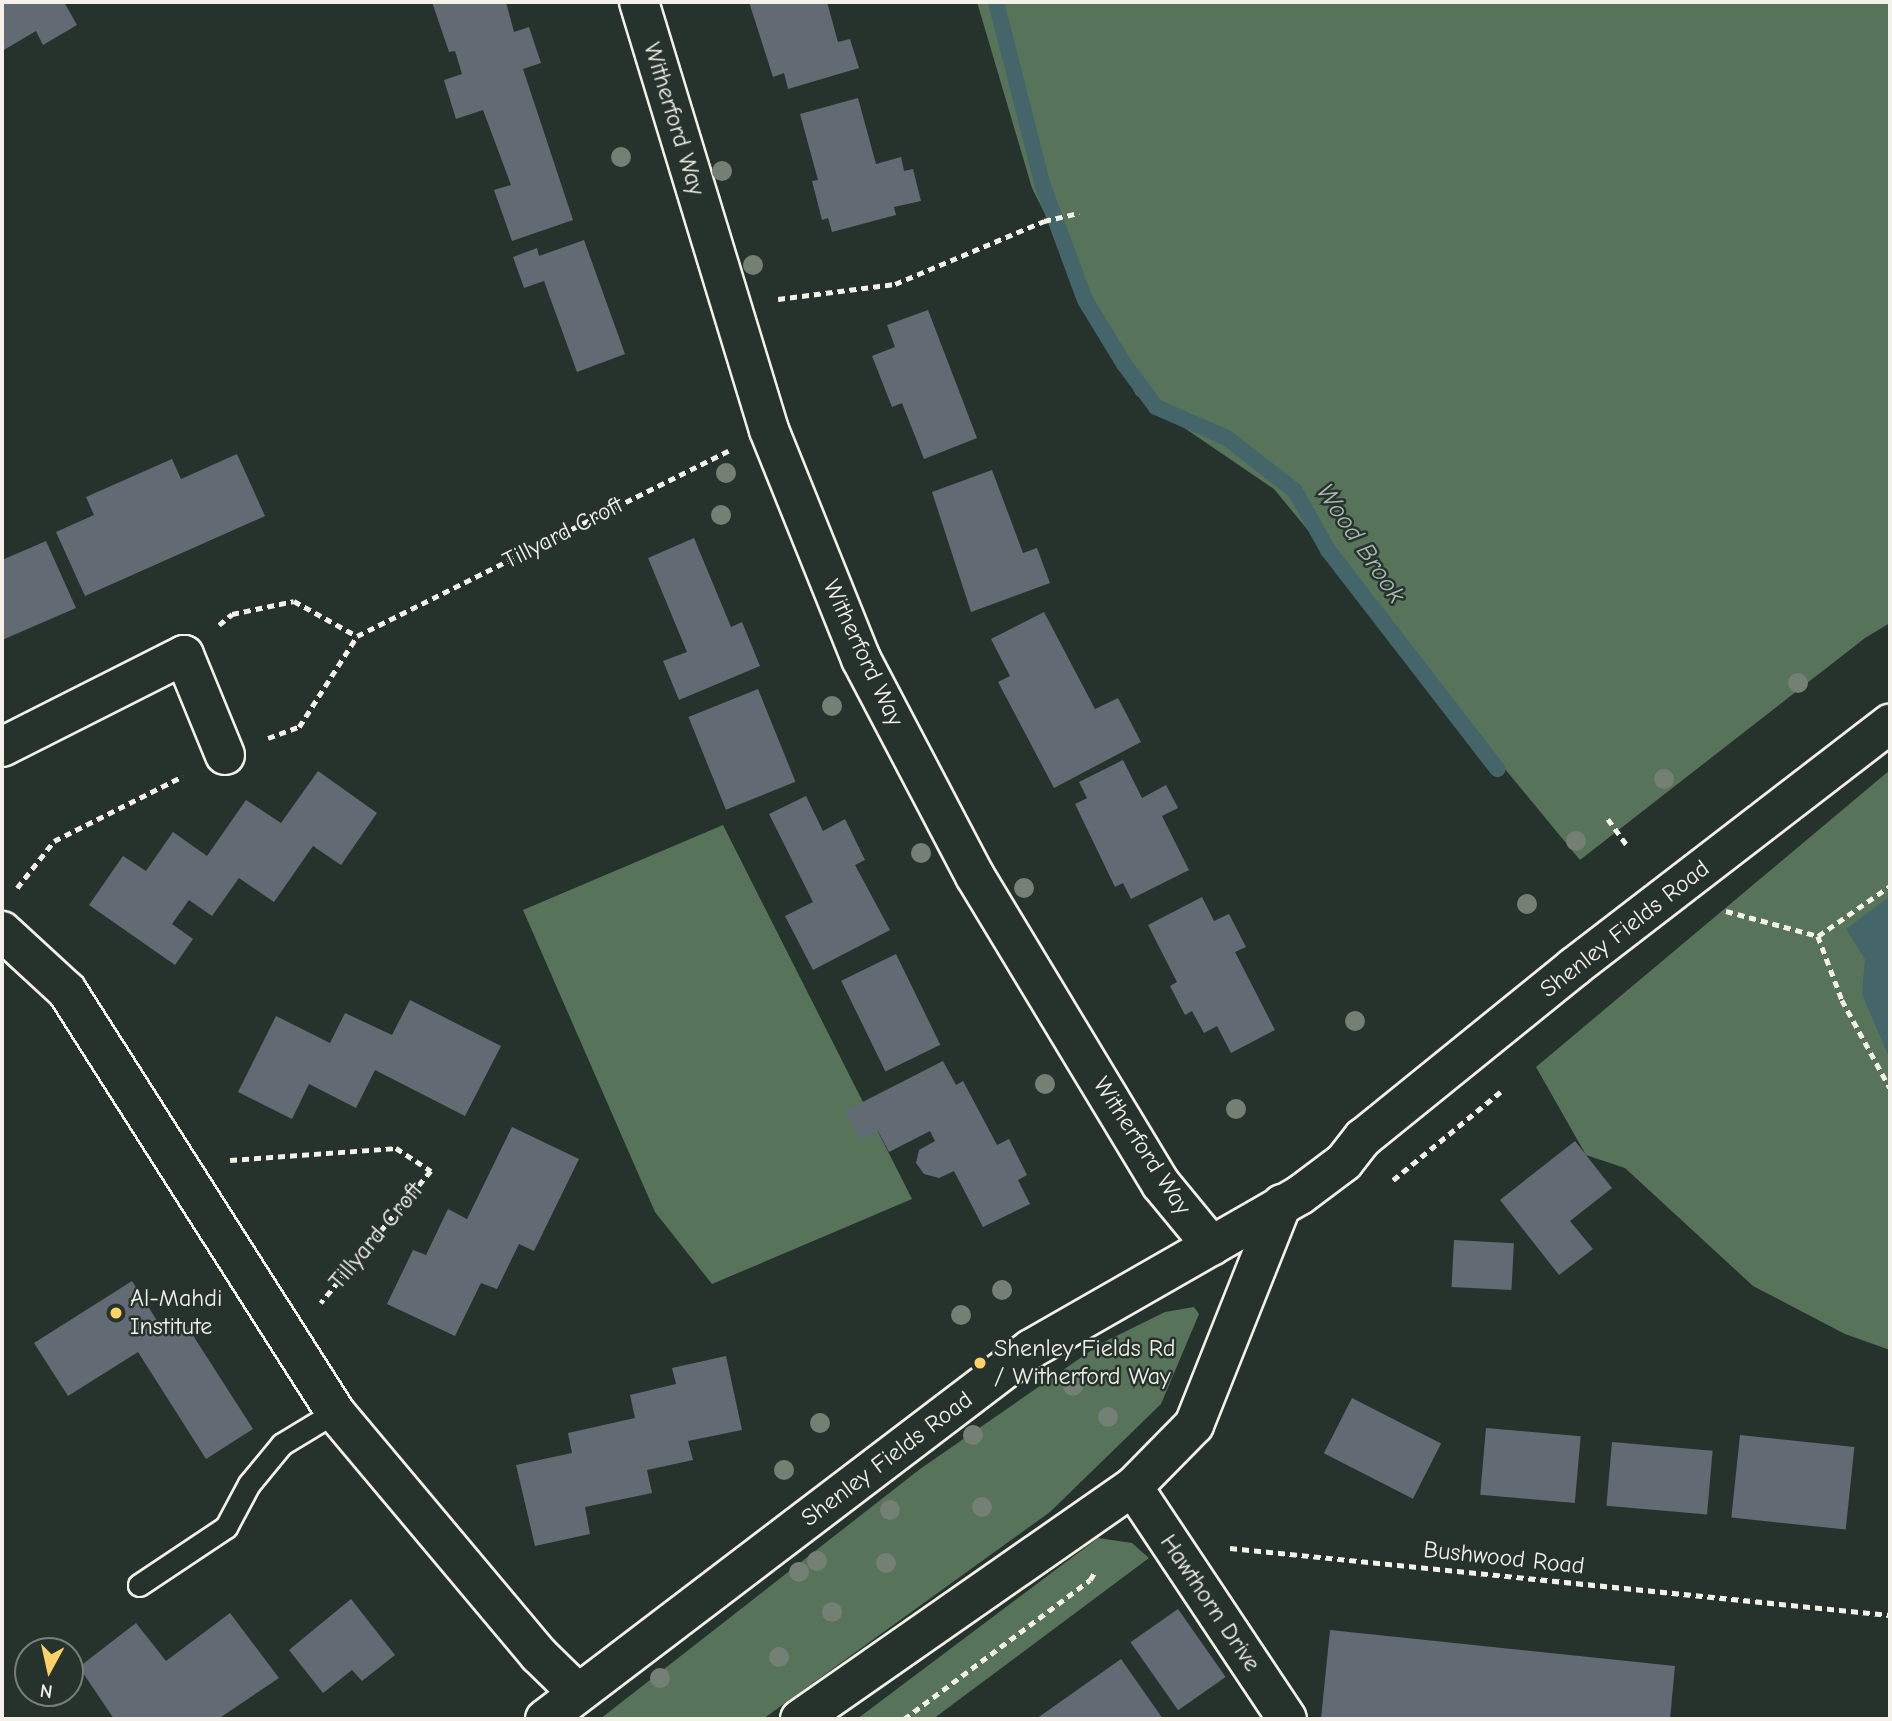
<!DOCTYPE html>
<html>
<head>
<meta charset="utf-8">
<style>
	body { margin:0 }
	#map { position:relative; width:1892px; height:1721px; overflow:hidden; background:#26332d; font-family:"Comic Neue",sans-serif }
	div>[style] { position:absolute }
	.green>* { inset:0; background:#57735a }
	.water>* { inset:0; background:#44666a }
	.stream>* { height:16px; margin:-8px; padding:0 8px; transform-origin:8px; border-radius:8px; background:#44666a }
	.building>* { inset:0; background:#626a74; transform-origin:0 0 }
	.path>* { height:4.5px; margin-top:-2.25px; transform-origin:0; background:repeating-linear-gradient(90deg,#f4f1e8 0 7px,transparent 0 12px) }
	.roads { filter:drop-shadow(2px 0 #f4f1e8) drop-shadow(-2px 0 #f4f1e8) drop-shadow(0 2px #f4f1e8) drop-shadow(0 -2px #f4f1e8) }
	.service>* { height:21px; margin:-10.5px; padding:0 10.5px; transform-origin:10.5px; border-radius:10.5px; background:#26332d }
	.minor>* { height:38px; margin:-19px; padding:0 19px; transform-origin:19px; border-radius:19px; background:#26332d }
	.tertiary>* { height:38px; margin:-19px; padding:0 19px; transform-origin:19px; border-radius:19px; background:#26332d }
	.trees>* { width:20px; height:20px; margin:-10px; border-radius:50%; background:#758074 }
	.dots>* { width:19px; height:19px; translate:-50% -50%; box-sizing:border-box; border:4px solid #26332d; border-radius:50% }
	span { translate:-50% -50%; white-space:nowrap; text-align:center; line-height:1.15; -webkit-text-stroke:5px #26332d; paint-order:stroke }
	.street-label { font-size:24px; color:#f4f1e8 }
	.poi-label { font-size:24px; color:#f4f1e8 }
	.left { translate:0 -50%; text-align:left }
	.water-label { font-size:26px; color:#aeb9b6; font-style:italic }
	.frame { position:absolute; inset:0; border:4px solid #f4f1e8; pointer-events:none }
	.north { position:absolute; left:14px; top:1637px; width:70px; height:70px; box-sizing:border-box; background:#26332d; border:2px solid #787f78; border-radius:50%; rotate:188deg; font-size:19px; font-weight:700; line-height:28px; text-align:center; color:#f4f1e8 }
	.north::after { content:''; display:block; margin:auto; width:24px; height:32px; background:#ffd166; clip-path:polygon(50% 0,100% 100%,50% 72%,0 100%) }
</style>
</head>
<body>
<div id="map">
	<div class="green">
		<div style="clip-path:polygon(977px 2px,1890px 2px,1890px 623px,1865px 638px,1580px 860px,1274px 489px,1136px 395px,1032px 188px)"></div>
		<div style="clip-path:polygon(1890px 770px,1890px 1350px,1845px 1334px,1753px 1286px,1625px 1168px,1586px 1155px,1536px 1067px)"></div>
		<div style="clip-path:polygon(723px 825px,912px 1199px,712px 1284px,655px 1212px,523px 910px)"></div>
		<div style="clip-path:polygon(1194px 1307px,1199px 1314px,1161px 1404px,1050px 1512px,763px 1719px,600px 1719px,920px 1469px,1102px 1343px,1165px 1312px)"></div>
		<div style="clip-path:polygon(1098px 1538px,1132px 1543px,1149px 1558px,933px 1719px,857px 1719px)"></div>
	</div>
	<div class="water">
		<div style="clip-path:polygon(1890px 896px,1890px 1060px,1862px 994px,1865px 959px,1846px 929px)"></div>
	</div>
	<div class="stream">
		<div style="left:996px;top:2px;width:190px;rotate:75.7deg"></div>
		<div style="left:1043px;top:186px;width:121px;rotate:69.8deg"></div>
		<div style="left:1085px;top:300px;width:75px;rotate:58.6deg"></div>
		<div style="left:1124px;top:364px;width:54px;rotate:53.3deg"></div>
		<div style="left:1156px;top:407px;width:77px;rotate:23.6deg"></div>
		<div style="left:1227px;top:438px;width:86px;rotate:37.9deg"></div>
		<div style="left:1295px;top:491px;width:68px;rotate:60.8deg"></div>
		<div style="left:1328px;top:550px;width:277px;rotate:52.3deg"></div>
	</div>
	<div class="building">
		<div style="clip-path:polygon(2px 2px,64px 2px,77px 25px,43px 45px,36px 31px,2px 51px)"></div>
		<div style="clip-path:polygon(432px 2px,506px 2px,514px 32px,529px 27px,541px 63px,523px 69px,573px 220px,512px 241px,494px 190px,511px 185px,483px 110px,456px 119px,444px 80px,462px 74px,455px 51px,449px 52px)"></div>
		<div style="clip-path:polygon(749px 2px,827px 2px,838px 42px,850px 39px,859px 68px,788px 89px,784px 73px,773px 77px)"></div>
		<div style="clip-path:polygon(858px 98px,876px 164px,901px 157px,904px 171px,913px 169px,921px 201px,894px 207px,896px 215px,832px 232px,828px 218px,822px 220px,812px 181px,818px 180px,800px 114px)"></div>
		<div style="clip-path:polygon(584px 240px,625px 354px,577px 372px,544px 281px,524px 288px,513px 257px,537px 248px,539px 256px)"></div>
		<div style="clip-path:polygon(928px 310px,977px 438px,924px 459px,902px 403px,892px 407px,872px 356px,895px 347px,887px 325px)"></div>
		<div style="clip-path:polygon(237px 454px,265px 516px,85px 596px,56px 532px,94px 515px,86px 497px,172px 459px,181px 479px)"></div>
		<div style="clip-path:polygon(992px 470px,1023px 553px,1037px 548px,1050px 583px,971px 612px,932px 492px)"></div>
		<div style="clip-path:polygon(694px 538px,731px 627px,742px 622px,760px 666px,679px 700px,663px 661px,687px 652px,648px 558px)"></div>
		<div style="clip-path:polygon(46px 541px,76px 608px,2px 640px,2px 560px)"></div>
		<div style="clip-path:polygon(1044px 612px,1095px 709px,1118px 698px,1141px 742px,1054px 788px,998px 682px,1010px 676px,991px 639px)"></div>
		<div style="left:758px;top:689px;width:100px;height:75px;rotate:68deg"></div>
		<div style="clip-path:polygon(1123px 760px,1142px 798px,1166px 785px,1178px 808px,1162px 816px,1189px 870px,1131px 899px,1123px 883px,1115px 887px,1075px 804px,1087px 798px,1079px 782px)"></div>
		<div style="clip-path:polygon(318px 771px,377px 813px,341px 865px,313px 846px,274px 902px,239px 878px,212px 916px,189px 900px,172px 924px,193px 939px,175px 965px,89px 905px,123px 856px,146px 871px,173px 832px,207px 856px,246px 800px,281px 823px)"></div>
		<div style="clip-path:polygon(806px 796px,823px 831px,845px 819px,865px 860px,855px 865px,890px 930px,813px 970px,785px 916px,813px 902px,769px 814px)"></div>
		<div style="clip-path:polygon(1202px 897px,1214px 921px,1229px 914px,1246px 947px,1235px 952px,1275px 1030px,1231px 1053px,1217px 1026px,1204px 1033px,1192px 1011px,1185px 1015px,1170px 986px,1177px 982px,1148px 925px)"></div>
		<div style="left:896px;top:954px;width:101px;height:61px;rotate:64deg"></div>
		<div style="clip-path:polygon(410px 1000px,501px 1046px,465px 1116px,375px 1070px,356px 1108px,309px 1084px,292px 1119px,238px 1092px,276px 1016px,330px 1043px,345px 1013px,392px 1035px)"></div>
		<div style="clip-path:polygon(943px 1061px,956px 1085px,963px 1081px,997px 1145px,1009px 1139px,1027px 1175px,1018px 1180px,1030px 1204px,983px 1227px,954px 1171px,939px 1178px,924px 1174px,916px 1163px,919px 1150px,935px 1141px,930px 1131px,889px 1152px,878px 1131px,861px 1141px,845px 1111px)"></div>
		<div style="clip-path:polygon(512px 1127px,579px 1159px,534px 1251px,519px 1244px,497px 1289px,481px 1283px,455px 1336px,387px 1304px,413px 1250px,426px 1255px,448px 1209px,467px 1219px)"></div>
		<div style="clip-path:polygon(1575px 1141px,1612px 1188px,1570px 1221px,1593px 1249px,1559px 1275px,1500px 1200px)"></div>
		<div style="left:1454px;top:1240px;width:60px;height:47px;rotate:3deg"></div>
		<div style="clip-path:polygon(132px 1281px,166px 1335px,185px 1323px,253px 1429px,206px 1459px,138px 1352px,68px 1396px,34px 1343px)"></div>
		<div style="clip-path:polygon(726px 1356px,742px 1430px,688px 1441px,693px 1460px,647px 1470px,652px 1493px,585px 1507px,590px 1534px,535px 1546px,516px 1465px,572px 1453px,568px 1433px,635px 1418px,630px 1395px,676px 1384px,672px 1368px)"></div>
		<div style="left:1352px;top:1398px;width:100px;height:62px;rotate:27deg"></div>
		<div style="left:1486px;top:1428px;width:95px;height:67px;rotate:5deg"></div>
		<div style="left:1740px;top:1435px;width:115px;height:83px;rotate:6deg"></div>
		<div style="left:1612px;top:1442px;width:101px;height:64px;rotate:5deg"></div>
		<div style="clip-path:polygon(351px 1599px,395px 1655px,362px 1681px,352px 1670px,323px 1693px,289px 1650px)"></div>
		<div style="left:1178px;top:1609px;width:83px;height:58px;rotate:55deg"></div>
		<div style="clip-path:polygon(230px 1613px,279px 1678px,218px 1719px,114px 1719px,79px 1667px,136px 1623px,166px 1661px)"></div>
		<div style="clip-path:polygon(1330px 1630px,1675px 1666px,1670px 1719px,1321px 1719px)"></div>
		<div style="clip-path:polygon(1121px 1659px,1163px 1719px,1036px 1719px)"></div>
	</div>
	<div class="path">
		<div style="left:778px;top:299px;width:118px;rotate:-7.3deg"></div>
		<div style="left:895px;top:284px;width:162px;rotate:-22.9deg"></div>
		<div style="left:1044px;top:221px;width:36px;rotate:-13deg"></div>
		<div style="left:219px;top:625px;width:17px;rotate:-40deg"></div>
		<div style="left:232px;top:614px;width:63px;rotate:-11.8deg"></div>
		<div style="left:294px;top:601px;width:72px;rotate:29.1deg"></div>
		<div style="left:268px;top:738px;width:33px;rotate:-20deg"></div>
		<div style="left:299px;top:727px;width:108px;rotate:-57.5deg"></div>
		<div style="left:357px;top:636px;width:415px;rotate:-26.5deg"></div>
		<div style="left:1608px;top:819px;width:32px;rotate:54deg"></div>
		<div style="left:17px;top:888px;width:60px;rotate:-51.8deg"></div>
		<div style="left:54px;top:841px;width:144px;rotate:-26.7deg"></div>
		<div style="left:1726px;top:911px;width:95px;rotate:15.2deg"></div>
		<div style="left:1818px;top:936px;width:68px;rotate:69.4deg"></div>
		<div style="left:1842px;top:1000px;width:100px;rotate:61.4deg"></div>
		<div style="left:1818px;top:936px;width:88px;rotate:-34.8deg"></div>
		<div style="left:230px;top:1160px;width:166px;rotate:-4.1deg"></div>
		<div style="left:396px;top:1148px;width:42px;rotate:33.3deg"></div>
		<div style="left:431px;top:1171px;width:172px;rotate:129.8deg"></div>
		<div style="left:1393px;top:1180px;width:139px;rotate:-39.4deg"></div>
		<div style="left:1230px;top:1548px;width:663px;rotate:5.8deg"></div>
		<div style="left:904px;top:1719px;width:232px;rotate:-36.8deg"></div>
		<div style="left:1090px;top:1580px;width:8px;rotate:-60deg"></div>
	</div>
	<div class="roads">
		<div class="service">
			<div style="left:139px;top:1585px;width:105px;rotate:-33.7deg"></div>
			<div style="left:226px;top:1527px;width:49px;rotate:-61.9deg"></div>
			<div style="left:249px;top:1484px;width:52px;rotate:-50.5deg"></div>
			<div style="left:282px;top:1444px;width:62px;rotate:-31.1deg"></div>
		</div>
		<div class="minor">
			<div style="left:639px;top:2px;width:447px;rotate:73.1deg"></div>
			<div style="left:769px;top:430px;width:247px;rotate:68.1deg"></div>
			<div style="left:861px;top:659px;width:245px;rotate:62.3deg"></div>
			<div style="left:975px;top:876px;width:360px;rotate:58.9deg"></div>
			<div style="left:1161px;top:1184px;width:80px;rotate:50.6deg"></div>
			<div style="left:2px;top:747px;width:204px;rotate:-26.8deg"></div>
			<div style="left:184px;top:655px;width:108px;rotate:67.7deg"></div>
			<div style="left:2px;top:931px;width:88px;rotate:42.7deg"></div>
			<div style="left:67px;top:991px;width:499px;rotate:57.5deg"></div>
			<div style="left:335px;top:1412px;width:317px;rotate:50deg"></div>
			<div style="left:539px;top:1655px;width:54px;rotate:44.3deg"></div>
			<div style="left:1133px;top:1487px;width:278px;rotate:56.4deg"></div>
			<div style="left:800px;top:1719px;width:406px;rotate:-34.9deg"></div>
			<div style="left:1133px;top:1487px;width:87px;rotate:-45.5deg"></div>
			<div style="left:1194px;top:1425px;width:238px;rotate:-68.3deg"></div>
		</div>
		<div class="tertiary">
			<div style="left:545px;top:1719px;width:611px;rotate:-37.28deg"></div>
			<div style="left:1031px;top:1349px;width:310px;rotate:-29.8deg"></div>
			<div style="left:1300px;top:1195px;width:55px;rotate:-36.9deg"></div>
			<div style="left:1344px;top:1162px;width:31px;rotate:-52deg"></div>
			<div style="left:1363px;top:1138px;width:272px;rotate:-39deg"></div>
			<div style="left:1574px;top:967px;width:399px;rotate:-37.6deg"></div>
		</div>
	</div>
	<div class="trees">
		<div style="left:621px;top:157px"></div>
		<div style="left:722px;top:171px"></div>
		<div style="left:753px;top:265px"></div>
		<div style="left:726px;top:473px"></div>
		<div style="left:721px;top:515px"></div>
		<div style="left:1798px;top:683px"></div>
		<div style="left:832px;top:706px"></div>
		<div style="left:1664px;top:779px"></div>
		<div style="left:1576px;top:841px"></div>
		<div style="left:921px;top:853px"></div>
		<div style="left:1024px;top:888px"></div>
		<div style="left:1527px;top:904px"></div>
		<div style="left:1355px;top:1021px"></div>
		<div style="left:1045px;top:1084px"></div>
		<div style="left:1236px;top:1109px"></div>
		<div style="left:1002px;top:1290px"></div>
		<div style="left:961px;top:1315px"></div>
		<div style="left:1073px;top:1386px"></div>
		<div style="left:1108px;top:1417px"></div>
		<div style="left:820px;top:1423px"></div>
		<div style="left:973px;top:1435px"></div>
		<div style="left:784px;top:1470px"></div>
		<div style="left:982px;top:1507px"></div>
		<div style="left:890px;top:1510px"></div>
		<div style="left:817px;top:1561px"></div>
		<div style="left:886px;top:1563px"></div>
		<div style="left:799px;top:1572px"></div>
		<div style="left:832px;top:1612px"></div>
		<div style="left:779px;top:1657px"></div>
		<div style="left:660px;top:1678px"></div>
	</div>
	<div class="dots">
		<div style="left:116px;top:1313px;background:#ffd166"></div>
		<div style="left:980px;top:1363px;background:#ffd166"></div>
	</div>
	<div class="street-label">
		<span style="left:674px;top:119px;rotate:73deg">Witherford Way</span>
		<span style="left:563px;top:533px;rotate:-27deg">Tillyard Croft</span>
		<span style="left:863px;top:653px;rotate:65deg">Witherford Way</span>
		<span style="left:1625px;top:929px;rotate:-38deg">Shenley Fields Road</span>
		<span style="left:1142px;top:1146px;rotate:57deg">Witherford Way</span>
		<span style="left:376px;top:1236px;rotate:-50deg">Tillyard Croft</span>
		<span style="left:887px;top:1459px;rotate:-37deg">Shenley Fields Road</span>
		<span style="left:1504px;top:1558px;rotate:6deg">Bushwood Road</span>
		<span style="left:1210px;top:1603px;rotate:56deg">Hawthorn Drive</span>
	</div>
	<div class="poi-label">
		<span class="left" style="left:130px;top:1313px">Al-Mahdi<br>Institute</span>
		<span class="left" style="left:994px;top:1363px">Shenley Fields Rd<br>/ Witherford Way</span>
	</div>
	<div class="water-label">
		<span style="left:1360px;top:544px;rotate:56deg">Wood Brook</span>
	</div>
	<div class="frame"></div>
	<div class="north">N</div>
</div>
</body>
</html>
